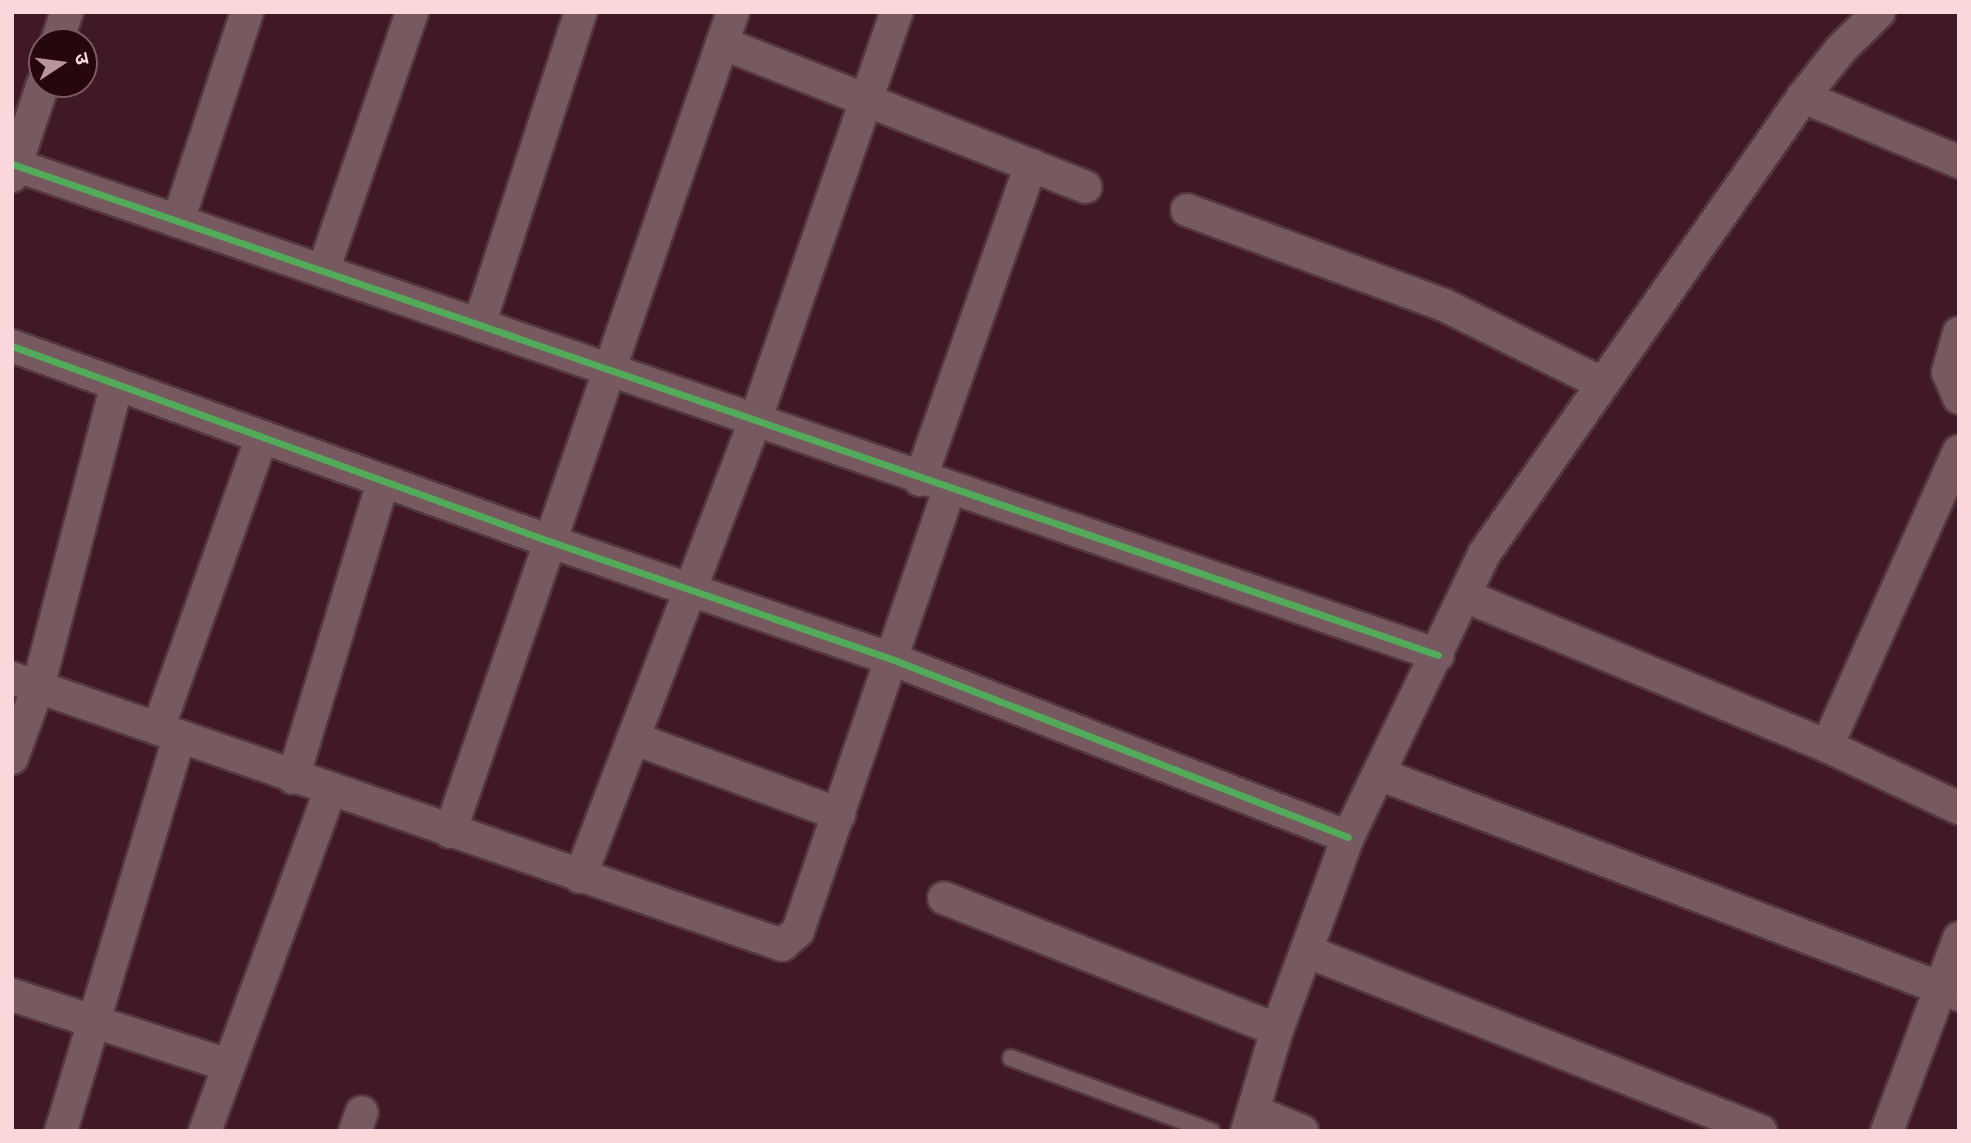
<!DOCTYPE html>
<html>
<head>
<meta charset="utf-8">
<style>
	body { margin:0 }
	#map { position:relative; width:1971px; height:1143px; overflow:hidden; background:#411926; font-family:Jost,"Noto Sans Devanagari",sans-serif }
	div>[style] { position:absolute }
	.roads { filter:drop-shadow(2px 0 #54373e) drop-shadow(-2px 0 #54373e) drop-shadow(0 2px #54373e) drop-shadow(0 -2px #54373e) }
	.service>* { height:16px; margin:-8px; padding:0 8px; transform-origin:8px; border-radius:8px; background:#775960 }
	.minor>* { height:32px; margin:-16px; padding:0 16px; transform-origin:16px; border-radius:16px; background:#775960 }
	.cycleway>* { height:7px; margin:-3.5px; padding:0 3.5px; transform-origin:3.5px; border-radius:3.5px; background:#51ab58 }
	span { translate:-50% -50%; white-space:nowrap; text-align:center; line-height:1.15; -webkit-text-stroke:6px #26070e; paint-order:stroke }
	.frame { position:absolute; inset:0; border:14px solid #fbd6db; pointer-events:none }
	.north { position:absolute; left:28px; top:28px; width:70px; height:70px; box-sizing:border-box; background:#26070e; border:2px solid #7b5a60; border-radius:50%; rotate:77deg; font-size:19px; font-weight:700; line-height:28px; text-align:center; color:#fbd6db }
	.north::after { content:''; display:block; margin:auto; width:24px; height:32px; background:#ba949c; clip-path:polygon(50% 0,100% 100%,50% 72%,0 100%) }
</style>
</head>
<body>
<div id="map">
	<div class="roads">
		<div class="service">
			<div style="left:1011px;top:1058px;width:213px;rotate:20.1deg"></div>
		</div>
		<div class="minor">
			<div style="left:57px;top:42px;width:32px;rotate:-72deg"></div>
			<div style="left:722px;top:43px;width:391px;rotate:21.6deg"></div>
			<div style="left:1803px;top:97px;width:169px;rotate:22.6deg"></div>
			<div style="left:12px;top:164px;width:1508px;rotate:19deg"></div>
			<div style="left:12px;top:176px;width:97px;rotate:-71.4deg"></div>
			<div style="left:1187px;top:210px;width:274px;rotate:20.3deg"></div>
			<div style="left:1444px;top:305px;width:175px;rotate:26.4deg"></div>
			<div style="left:178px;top:221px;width:220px;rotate:-71.7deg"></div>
			<div style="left:323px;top:271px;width:274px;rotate:-71deg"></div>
			<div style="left:479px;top:325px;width:329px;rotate:-72deg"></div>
			<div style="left:1959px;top:333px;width:41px;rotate:105.8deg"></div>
			<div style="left:1948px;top:372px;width:28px;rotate:67deg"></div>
			<div style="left:12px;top:346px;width:571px;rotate:19.96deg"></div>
			<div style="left:549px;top:541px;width:365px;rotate:19deg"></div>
			<div style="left:894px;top:660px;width:487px;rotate:21.3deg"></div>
			<div style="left:920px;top:480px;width:334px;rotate:-70.6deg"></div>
			<div style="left:1465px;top:596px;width:392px;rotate:22.5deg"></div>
			<div style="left:1827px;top:746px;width:146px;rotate:25.2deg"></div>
			<div style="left:12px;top:678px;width:815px;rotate:19.12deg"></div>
			<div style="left:782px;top:945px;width:21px;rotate:-41deg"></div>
			<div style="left:798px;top:931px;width:466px;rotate:-71.1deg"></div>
			<div style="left:158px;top:729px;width:310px;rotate:-70.4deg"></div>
			<div style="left:633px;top:738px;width:220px;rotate:20.3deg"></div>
			<div style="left:1827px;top:746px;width:323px;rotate:-65.9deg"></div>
			<div style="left:12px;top:758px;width:76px;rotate:-69.9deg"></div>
			<div style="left:38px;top:687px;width:313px;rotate:-75.4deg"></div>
			<div style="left:1379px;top:774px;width:621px;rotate:20.86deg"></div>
			<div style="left:293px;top:778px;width:310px;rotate:-73.1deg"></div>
			<div style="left:450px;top:832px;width:867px;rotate:-70.96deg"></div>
			<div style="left:580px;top:877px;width:488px;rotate:-69deg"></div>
			<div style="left:755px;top:421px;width:433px;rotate:-70.9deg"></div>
			<div style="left:944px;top:898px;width:358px;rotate:21.6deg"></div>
			<div style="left:1306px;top:951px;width:489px;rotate:21.6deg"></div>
			<div style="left:12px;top:995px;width:227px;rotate:18deg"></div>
			<div style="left:1253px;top:1111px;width:53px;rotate:22.2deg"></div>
			<div style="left:61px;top:1131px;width:410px;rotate:-73.3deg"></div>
			<div style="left:205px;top:1131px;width:362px;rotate:-69.8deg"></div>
			<div style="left:355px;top:1131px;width:20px;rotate:-70deg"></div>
			<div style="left:1247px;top:1131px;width:105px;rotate:-73.5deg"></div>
			<div style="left:1277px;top:1030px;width:206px;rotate:-69.8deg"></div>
			<div style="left:1348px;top:837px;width:314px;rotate:-64.3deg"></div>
			<div style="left:1484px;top:554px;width:557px;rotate:-55.08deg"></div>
			<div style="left:1803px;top:97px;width:61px;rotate:-51.6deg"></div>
			<div style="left:1841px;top:49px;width:53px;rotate:-44.2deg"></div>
			<div style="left:1887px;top:1131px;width:206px;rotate:-69.5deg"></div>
		</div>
	</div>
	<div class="cycleway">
		<div style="left:12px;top:164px;width:1508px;rotate:19deg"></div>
		<div style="left:12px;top:346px;width:571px;rotate:19.96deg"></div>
		<div style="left:549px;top:541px;width:365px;rotate:19deg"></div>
		<div style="left:894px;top:660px;width:487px;rotate:21.3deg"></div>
	</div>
	<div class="frame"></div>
	<div class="north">उ</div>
</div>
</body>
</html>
